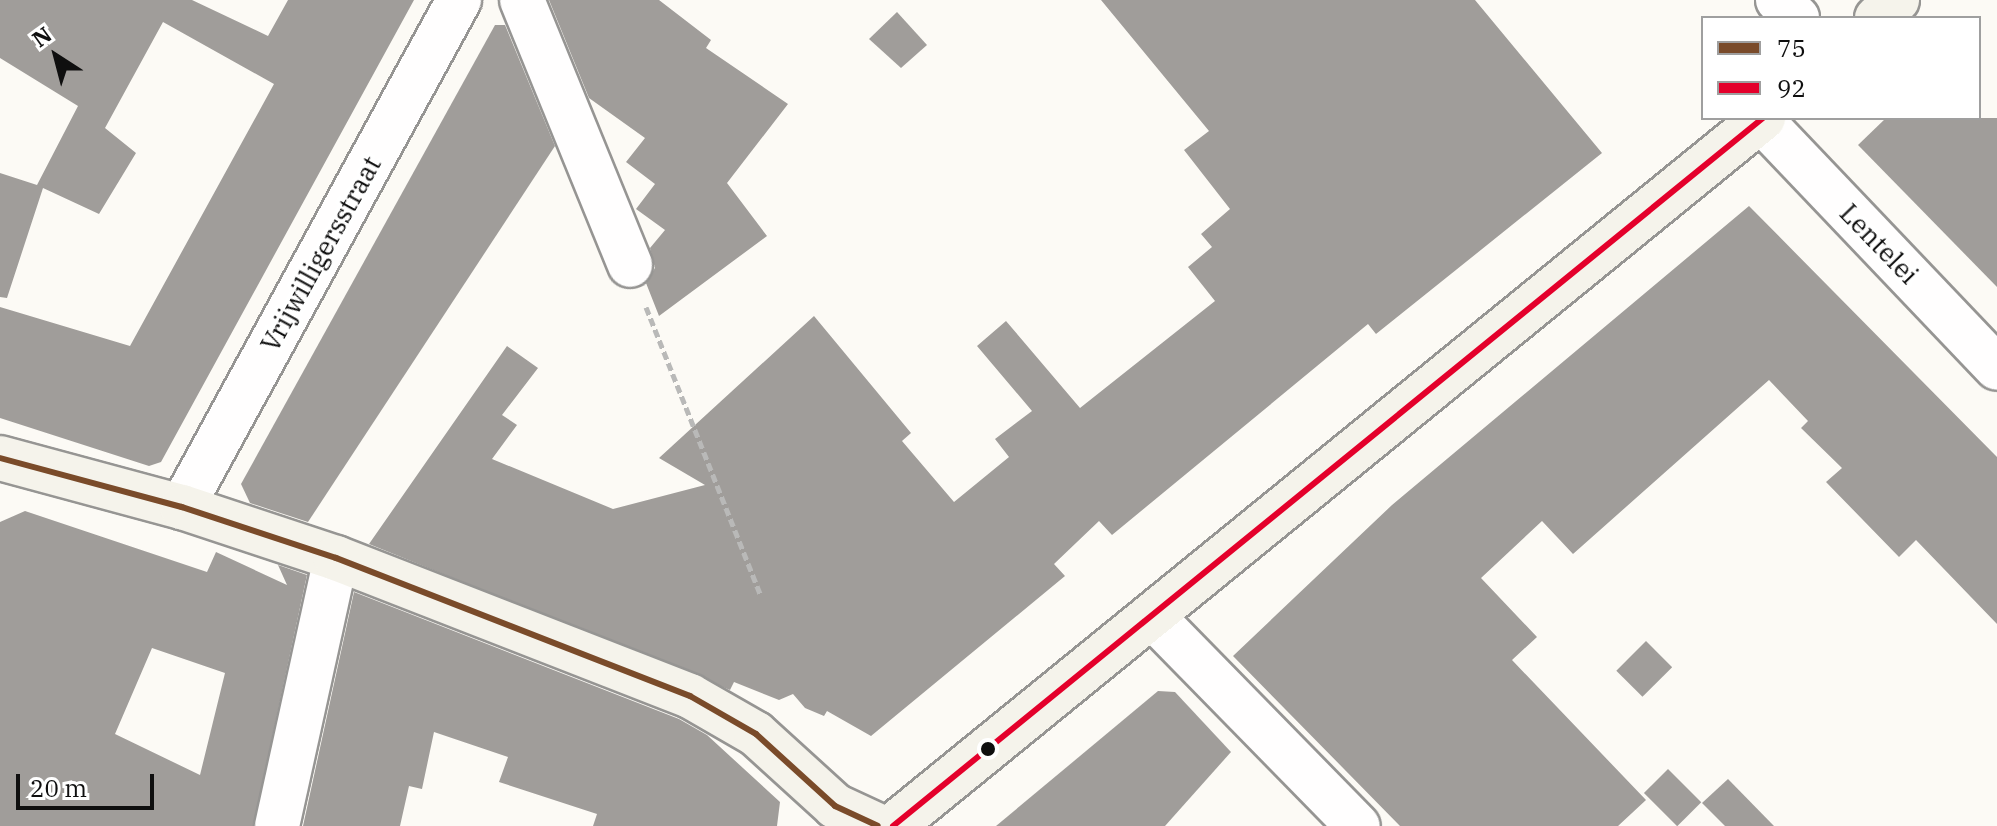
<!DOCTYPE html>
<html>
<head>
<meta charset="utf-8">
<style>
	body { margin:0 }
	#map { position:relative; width:1997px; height:826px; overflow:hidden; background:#fcfaf5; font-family:"IBM Plex Serif",serif }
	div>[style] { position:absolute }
	.building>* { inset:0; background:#a09d9a; transform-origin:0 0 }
	.path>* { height:5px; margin-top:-2.5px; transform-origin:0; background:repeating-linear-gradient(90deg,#b9b9b8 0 8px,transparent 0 12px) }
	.roads { filter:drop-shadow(2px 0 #969593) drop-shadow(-2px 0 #969593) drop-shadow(0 2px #969593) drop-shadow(0 -2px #969593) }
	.street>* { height:44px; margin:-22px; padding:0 22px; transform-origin:22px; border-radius:22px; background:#fffefe }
	.secondary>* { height:44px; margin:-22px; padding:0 22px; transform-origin:22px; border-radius:22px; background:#f5f3eb }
	.bus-1>* { height:6px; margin:-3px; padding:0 3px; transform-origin:3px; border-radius:3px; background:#7a4b2a }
	.bus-2>* { height:6px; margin:-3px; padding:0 3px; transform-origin:3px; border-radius:3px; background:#e4002b }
	.dots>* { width:22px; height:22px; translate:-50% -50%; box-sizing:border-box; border:4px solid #fff; border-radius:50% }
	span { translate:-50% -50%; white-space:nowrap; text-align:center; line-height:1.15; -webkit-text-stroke:8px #fff; paint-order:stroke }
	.street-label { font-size:26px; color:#0f0f0f }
	.legend { position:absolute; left:1701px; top:16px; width:280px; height:104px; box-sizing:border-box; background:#fff; border:2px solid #9f9f9f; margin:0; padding:10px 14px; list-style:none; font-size:24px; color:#0f0f0f }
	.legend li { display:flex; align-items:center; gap:16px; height:40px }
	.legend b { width:40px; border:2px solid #9f9f9f }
	.north { position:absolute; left:16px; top:16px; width:80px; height:80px; -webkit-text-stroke:6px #fff; paint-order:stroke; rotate:324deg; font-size:22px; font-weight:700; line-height:32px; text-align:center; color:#0f0f0f }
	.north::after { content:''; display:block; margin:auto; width:28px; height:36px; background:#0f0f0f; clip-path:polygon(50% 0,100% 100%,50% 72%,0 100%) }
	.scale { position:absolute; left:16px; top:774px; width:138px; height:36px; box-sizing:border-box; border:4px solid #0f0f0f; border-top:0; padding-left:10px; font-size:24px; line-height:28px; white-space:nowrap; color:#0f0f0f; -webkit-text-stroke:6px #fff; paint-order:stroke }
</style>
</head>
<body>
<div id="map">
	<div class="building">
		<div style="clip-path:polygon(0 0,192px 0,268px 36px,288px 0,414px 0,161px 462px,149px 466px,0 418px,0 307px,130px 346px,274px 84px,163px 22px,105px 128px,136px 153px,99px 214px,43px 188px,7px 298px,0 297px,0 173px,37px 185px,78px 106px,0 58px)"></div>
		<div style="clip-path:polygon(549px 0,659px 0,711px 40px,706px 48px,788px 104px,727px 183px,767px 236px,659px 316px,646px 283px,655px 268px,650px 248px,665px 230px,636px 209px,655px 184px,626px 162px,645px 138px,589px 98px)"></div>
		<div style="clip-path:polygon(1101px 0,1475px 0,1602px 153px,1376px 334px,1368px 324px,1112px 535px,1099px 521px,1054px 564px,1065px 576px,871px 736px,827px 711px,824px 716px,805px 708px,793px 694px,779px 700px,734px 682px,730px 690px,369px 544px,507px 346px,538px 368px,502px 415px,517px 425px,492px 459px,613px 509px,705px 485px,659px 458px,814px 316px,911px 433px,902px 441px,954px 502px,1009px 457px,995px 439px,1032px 411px,977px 346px,1006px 321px,1080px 408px,1215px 301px,1188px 267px,1212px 247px,1201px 234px,1230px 209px,1184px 150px,1209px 131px)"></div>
		<div style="clip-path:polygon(897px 12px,927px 45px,901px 68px,869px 39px)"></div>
		<div style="clip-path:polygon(495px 25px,505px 25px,555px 146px,308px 522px,250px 503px,241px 484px)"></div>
		<div style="clip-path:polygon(1886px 118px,1997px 118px,1997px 287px,1858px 145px)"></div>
		<div style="clip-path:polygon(1749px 206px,1997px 457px,1997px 624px,1916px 540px,1899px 557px,1826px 482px,1842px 468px,1801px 428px,1808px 421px,1769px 380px,1573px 554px,1542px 521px,1481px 578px,1537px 637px,1512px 660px,1646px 800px,1618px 826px,1400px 826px,1233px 656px,1392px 505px)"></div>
		<div style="clip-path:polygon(evenodd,25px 511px,207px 572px,216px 552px,287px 585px,278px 565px,307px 575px,253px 826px,0 826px,0 522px,25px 511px,152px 648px,225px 673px,200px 775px,115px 734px,152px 648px)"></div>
		<div style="clip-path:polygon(354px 592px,679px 719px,707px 735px,780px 802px,777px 826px,593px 826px,597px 814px,499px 782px,508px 757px,434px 732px,422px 789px,409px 786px,400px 826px,303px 826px)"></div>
		<div style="left:1646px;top:641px;width:37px;height:42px;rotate:45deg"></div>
		<div style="clip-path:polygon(1158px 691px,1175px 692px,1231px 752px,1165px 826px,996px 826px)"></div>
		<div style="left:1668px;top:769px;width:47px;height:34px;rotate:45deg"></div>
		<div style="clip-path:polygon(1728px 779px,1774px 826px,1725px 826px,1702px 803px)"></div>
	</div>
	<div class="path">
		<div style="left:646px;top:307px;width:311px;rotate:68.3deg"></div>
	</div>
	<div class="roads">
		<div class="street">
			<div style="left:522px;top:0;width:286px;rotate:67.8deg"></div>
			<div style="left:1778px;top:0;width:26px;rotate:43deg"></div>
			<div style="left:1761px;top:120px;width:342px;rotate:46.4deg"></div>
			<div style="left:182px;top:507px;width:578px;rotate:-61.35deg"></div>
			<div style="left:1152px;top:616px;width:294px;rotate:45.6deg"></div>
			<div style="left:277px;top:826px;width:274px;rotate:-77.6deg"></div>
		</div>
		<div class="secondary">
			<div style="left:1877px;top:18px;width:27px;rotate:-42deg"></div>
			<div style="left:0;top:458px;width:188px;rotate:15.1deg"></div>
			<div style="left:182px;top:507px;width:162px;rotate:18.3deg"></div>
			<div style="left:336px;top:558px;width:380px;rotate:21.3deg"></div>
			<div style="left:690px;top:696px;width:76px;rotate:29.9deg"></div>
			<div style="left:756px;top:734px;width:107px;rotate:42.3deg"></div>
			<div style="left:835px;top:806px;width:47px;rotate:24.9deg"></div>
			<div style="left:893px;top:826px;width:1122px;rotate:-39.14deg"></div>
		</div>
	</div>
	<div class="bus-1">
		<div style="left:0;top:458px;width:188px;rotate:15.1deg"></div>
		<div style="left:182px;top:507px;width:162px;rotate:18.3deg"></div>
		<div style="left:336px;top:558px;width:380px;rotate:21.3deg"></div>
		<div style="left:690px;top:696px;width:76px;rotate:29.9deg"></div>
		<div style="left:756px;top:734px;width:107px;rotate:42.3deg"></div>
		<div style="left:835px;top:806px;width:47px;rotate:24.9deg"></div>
	</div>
	<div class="bus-2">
		<div style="left:893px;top:826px;width:1122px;rotate:-39.14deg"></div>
	</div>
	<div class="dots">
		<div style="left:988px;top:749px;background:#0f0f0f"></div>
	</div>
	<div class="street-label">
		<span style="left:1879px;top:244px;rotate:46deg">Lentelei</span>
		<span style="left:321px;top:254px;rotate:-61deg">Vrijwilligersstraat</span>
	</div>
	<ul class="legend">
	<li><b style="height:10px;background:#7a4b2a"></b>75</li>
	<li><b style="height:10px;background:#e4002b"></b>92</li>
	</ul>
	<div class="north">N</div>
	<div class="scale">20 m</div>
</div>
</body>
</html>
